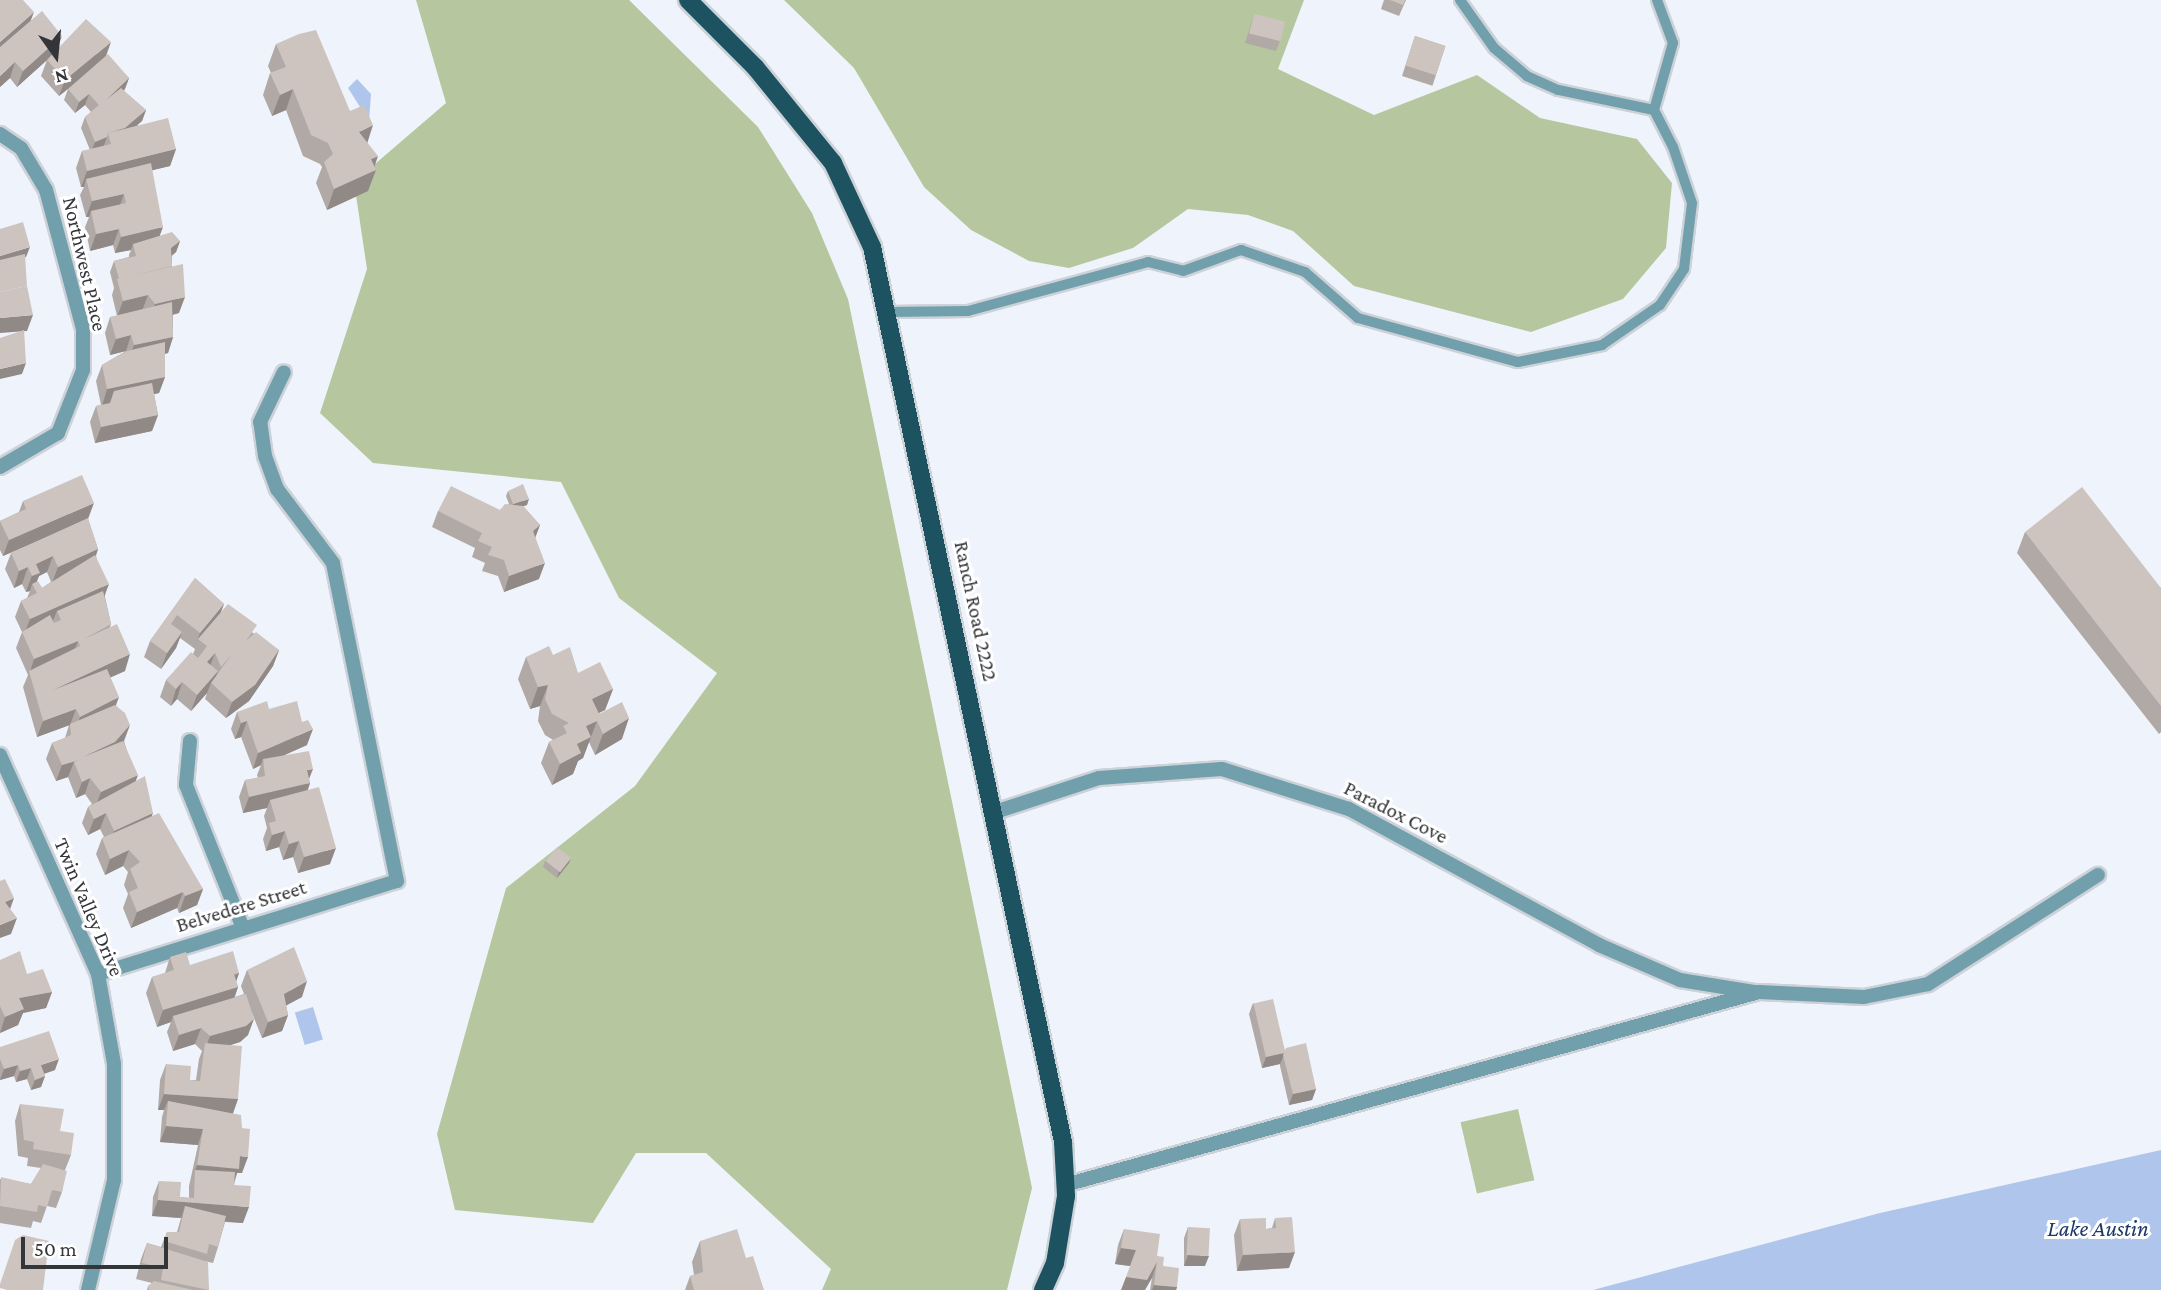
<!DOCTYPE html>
<html>
<head>
<meta charset="utf-8">
<style>
	body { margin:0 }
	#map { position:relative; width:2161px; height:1290px; overflow:hidden; background:#eff4fc; font-family:"Crimson Pro",serif }
	div>[style] { position:absolute }
	.green>* { inset:0; background:#b6c79f; transform-origin:0 0 }
	.water>* { inset:0; background:#afc5eb; transform-origin:0 0 }
	.roads { filter:drop-shadow(2px 0 #cdd2d9) drop-shadow(-2px 0 #cdd2d9) drop-shadow(0 2px #cdd2d9) drop-shadow(0 -2px #cdd2d9) }
	.lane>* { height:10px; margin:-5px; padding:0 5px; transform-origin:5px; border-radius:5px; background:#719fac }
	.street>* { height:14px; margin:-7px; padding:0 7px; transform-origin:7px; border-radius:7px; background:#719fac }
	.primary>* { height:18px; margin:-9px; padding:0 9px; transform-origin:9px; border-radius:9px; background:#1d5361 }
	.wall>* { inset:0; background:#b0a9a5; transform-origin:0 0 }
	.shaded-wall>* { inset:0; background:#908986 }
	.building>* { inset:0; background:#cdc4c0; transform-origin:0 0 }
	span { translate:-50% -50%; white-space:nowrap; text-align:center; line-height:1.15; -webkit-text-stroke:6px #fff; paint-order:stroke }
	.street-label { font-size:21px; color:#343539 }
	.water-label { font-size:23px; color:#1d3867; font-style:italic }
	.north { position:absolute; left:21px; top:21px; width:70px; height:70px; -webkit-text-stroke:5px #fff; paint-order:stroke; rotate:165deg; font-size:19px; font-weight:700; line-height:28px; text-align:center; color:#343539 }
	.north::after { content:''; display:block; margin:auto; width:24px; height:32px; background:#343539; clip-path:polygon(50% 0,100% 100%,50% 72%,0 100%) }
	.scale { position:absolute; left:21px; top:1237px; width:147px; height:32px; box-sizing:border-box; border:4px solid #343539; border-top:0; padding-left:9px; font-size:21px; line-height:24px; white-space:nowrap; color:#343539; -webkit-text-stroke:5px #fff; paint-order:stroke }
</style>
</head>
<body>
<div id="map">
	<div class="green">
		<div style="clip-path:polygon(416px 0,629px 0,758px 127px,812px 213px,848px 299px,1032px 1188px,1007px 1290px,822px 1290px,831px 1269px,706px 1153px,636px 1153px,593px 1223px,455px 1210px,437px 1134px,506px 888px,635px 786px,717px 673px,619px 598px,561px 482px,373px 463px,320px 413px,367px 269px,354px 182px,446px 103px)"></div>
		<div style="clip-path:polygon(784px 0,1304px 0,1278px 69px,1374px 115px,1477px 75px,1540px 118px,1637px 139px,1672px 183px,1666px 248px,1623px 299px,1531px 332px,1354px 286px,1293px 231px,1248px 215px,1188px 209px,1133px 248px,1069px 268px,1029px 261px,971px 230px,924px 187px,854px 68px)"></div>
		<div style="left:1518px;top:1109px;width:73px;height:59px;rotate:77deg"></div>
	</div>
	<div class="water">
		<div style="clip-path:polygon(357px 79px,371px 94px,369px 121px,348px 88px)"></div>
		<div style="left:313px;top:1007px;width:34px;height:19px;rotate:73deg"></div>
		<div style="clip-path:polygon(2161px 1150px,2161px 1290px,1593px 1290px,1880px 1213px)"></div>
	</div>
	<div class="roads">
		<div class="lane">
			<div style="left:1654px;top:110px;width:70px;rotate:-74.2deg"></div>
			<div style="left:1673px;top:43px;width:46px;rotate:-110.4deg"></div>
			<div style="left:889px;top:312px;width:79px;rotate:-0.7deg"></div>
			<div style="left:968px;top:311px;width:187px;rotate:-15.2deg"></div>
			<div style="left:1148px;top:262px;width:36px;rotate:14deg"></div>
			<div style="left:1183px;top:271px;width:62px;rotate:-19.9deg"></div>
			<div style="left:1241px;top:250px;width:68px;rotate:19deg"></div>
			<div style="left:1305px;top:272px;width:70px;rotate:41deg"></div>
			<div style="left:1358px;top:318px;width:166px;rotate:15.4deg"></div>
			<div style="left:1518px;top:362px;width:86px;rotate:-11.4deg"></div>
			<div style="left:1602px;top:345px;width:70px;rotate:-34.6deg"></div>
			<div style="left:1660px;top:305px;width:43px;rotate:-56.3deg"></div>
			<div style="left:1684px;top:269px;width:66px;rotate:-83.1deg"></div>
			<div style="left:1692px;top:203px;width:59px;rotate:-108.7deg"></div>
			<div style="left:1673px;top:147px;width:42px;rotate:-117.2deg"></div>
			<div style="left:1654px;top:110px;width:98px;rotate:-168.2deg"></div>
			<div style="left:1558px;top:90px;width:34px;rotate:-156deg"></div>
			<div style="left:1527px;top:76px;width:43px;rotate:-139.7deg"></div>
			<div style="left:1494px;top:48px;width:59px;rotate:-125.3deg"></div>
		</div>
		<div class="street">
			<div style="left:0;top:134px;width:25px;rotate:34deg"></div>
			<div style="left:21px;top:148px;width:49px;rotate:59.2deg"></div>
			<div style="left:46px;top:190px;width:144px;rotate:75.1deg"></div>
			<div style="left:83px;top:329px;width:41px;rotate:90deg"></div>
			<div style="left:83px;top:370px;width:68px;rotate:111.6deg"></div>
			<div style="left:58px;top:433px;width:67px;rotate:149.6deg"></div>
			<div style="left:190px;top:741px;width:44px;rotate:95.2deg"></div>
			<div style="left:186px;top:785px;width:152px;rotate:68.3deg"></div>
			<div style="left:0;top:755px;width:240px;rotate:65.9deg"></div>
			<div style="left:98px;top:974px;width:91px;rotate:79.9deg"></div>
			<div style="left:114px;top:1064px;width:116px;rotate:90deg"></div>
			<div style="left:114px;top:1180px;width:113px;rotate:103.3deg"></div>
			<div style="left:995px;top:812px;width:109px;rotate:-18.1deg"></div>
			<div style="left:1099px;top:778px;width:123px;rotate:-4.2deg"></div>
			<div style="left:1222px;top:769px;width:133px;rotate:17.5deg"></div>
			<div style="left:1349px;top:809px;width:285px;rotate:28.5deg"></div>
			<div style="left:1599px;top:945px;width:88px;rotate:23.4deg"></div>
			<div style="left:1680px;top:980px;width:75px;rotate:9.2deg"></div>
			<div style="left:98px;top:974px;width:313px;rotate:-17.3deg"></div>
			<div style="left:397px;top:881px;width:324px;rotate:-101.4deg"></div>
			<div style="left:333px;top:563px;width:93px;rotate:-127.1deg"></div>
			<div style="left:277px;top:489px;width:35px;rotate:-110deg"></div>
			<div style="left:265px;top:456px;width:34px;rotate:-98deg"></div>
			<div style="left:260px;top:422px;width:55px;rotate:-64.4deg"></div>
			<div style="left:1065px;top:1185px;width:720px;rotate:-15.54deg"></div>
			<div style="left:1759px;top:992px;width:105px;rotate:2.7deg"></div>
			<div style="left:1864px;top:997px;width:65px;rotate:-11.5deg"></div>
			<div style="left:1928px;top:984px;width:202px;rotate:-32.7deg"></div>
		</div>
		<div class="primary">
			<div style="left:688px;top:0;width:95px;rotate:45deg"></div>
			<div style="left:755px;top:67px;width:124px;rotate:50.9deg"></div>
			<div style="left:833px;top:163px;width:93px;rotate:65.1deg"></div>
			<div style="left:872px;top:247px;width:915px;rotate:77.95deg"></div>
			<div style="left:1063px;top:1142px;width:54px;rotate:86.8deg"></div>
			<div style="left:1066px;top:1196px;width:68px;rotate:99.3deg"></div>
			<div style="left:1055px;top:1263px;width:30px;rotate:114deg"></div>
		</div>
	</div>
	<div class="wall">
		<div style="clip-path:polygon(1384px 0,1406px 0,1399px 16px,1381px 9px)"></div>
		<div style="clip-path:polygon(1254px 14px,1280px 41px,1276px 51px,1245px 43px)"></div>
		<div style="clip-path:polygon(31px 20px,58px 49px,106px 56px,129px 78px,124px 91px,146px 110px,142px 121px,137px 125px,176px 149px,170px 166px,152px 170px,160px 236px,180px 241px,176px 252px,172px 256px,172px 266px,179px 313px,173px 315px,173px 337px,168px 353px,165px 354px,165px 377px,159px 393px,154px 394px,158px 415px,152px 431px,95px 443px,90px 422px,96px 406px,101px 405px,96px 381px,102px 365px,126px 351px,110px 355px,105px 333px,110px 317px,117px 316px,112px 295px,114px 288px,110px 272px,114px 261px,129px 257px,129px 255px,131px 250px,115px 253px,113px 245px,90px 251px,85px 227px,89px 217px,86px 217px,80px 195px,84px 187px,81px 187px,76px 168px,82px 151px,90px 150px,81px 128px,85px 117px,91px 112px,85px 105px,75px 113px,64px 100px,68px 89px,73px 85px,59px 96px,41px 76px,47px 60px,17px 87px,10px 78px,0 87px)"></div>
		<div style="left:1415px;top:36px;width:32px;height:42px;rotate:18deg"></div>
		<div style="clip-path:polygon(276px 44px,350px 111px,367px 142px,374px 167px,368px 191px,327px 210px,316px 183px,322px 167px,320px 164px,303px 156px,286px 110px,272px 116px,263px 95px,270px 73px,271px 73px,268px 66px)"></div>
		<div style="clip-path:polygon(508px 491px,527px 505px,523px 506px,540px 525px,535px 537px,539px 579px,504px 592px,498px 576px,482px 571px,485px 563px,472px 557px,475px 548px,432px 527px,438px 511px,500px 510px,509px 504px,506px 496px)"></div>
		<div style="clip-path:polygon(evenodd,23px 501px,88px 519px,98px 549px,96px 556px,111px 624px,110px 627px,125px 671px,110px 677px,124px 741px,136px 781px,152px 816px,203px 889px,197px 905px,179px 913px,177px 908px,131px 928px,123px 908px,128px 894px,124px 885px,128px 872px,123px 866px,105px 875px,96px 854px,102px 838px,104px 837px,100px 829px,88px 835px,82px 823px,88px 807px,92px 804px,85px 794px,76px 798px,68px 777px,56px 781px,46px 759px,52px 743px,65px 738px,69px 725px,37px 737px,23px 687px,28px 675px,16px 648px,22px 632px,15px 617px,21px 601px,27px 598px,30px 591px,26px 592px,22px 584px,14px 588px,5px 569px,11px 553px,53px 534px,3px 556px,0 550px,0 521px,19px 512px,23px 501px,47px 572px,51px 582px,42px 588px,37px 581px,39px 576px,47px 572px)"></div>
		<div style="clip-path:polygon(2025px 532px,2161px 588px,2161px 732px,2159px 734px,2017px 553px)"></div>
		<div style="clip-path:polygon(195px 578px,224px 604px,221px 612px,279px 650px,273px 666px,249px 701px,226px 718px,205px 699px,207px 693px,191px 711px,177px 699px,171px 706px,160px 697px,166px 680px,193px 654px,195px 649px,180px 638px,176px 648px,161px 669px,144px 657px,150px 641px)"></div>
		<div style="clip-path:polygon(553px 655px,578px 673px,613px 689px,605px 710px,599px 713px,622px 739px,595px 755px,589px 742px,583px 758px,578px 761px,573px 774px,552px 785px,541px 763px,549px 742px,553px 740px,545px 735px,538px 721px,540px 706px,530px 709px,518px 679px,526px 657px)"></div>
		<div style="clip-path:polygon(269px 709px,307px 745px,285px 755px,309px 779px,310px 783px,308px 790px,330px 864px,298px 873px,293px 857px,283px 860px,279px 847px,266px 851px,263px 839px,267px 828px,264px 816px,267px 808px,243px 813px,239px 797px,245px 780px,258px 778px,257px 775px,261px 765px,253px 769px,241px 737px,235px 739px,231px 729px,237px 712px)"></div>
		<div style="clip-path:polygon(545px 861px,569px 863px,557px 878px,543px 867px)"></div>
		<div style="clip-path:polygon(170px 957px,190px 965px,239px 973px,236px 981px,238px 987px,235px 997px,244px 994px,241px 986px,247px 970px,302px 997px,286px 1005px,288px 1015px,282px 1031px,262px 1038px,252px 1013px,248px 1035px,240px 1042px,231px 1045px,238px 1099px,233px 1113px,242px 1173px,237px 1173px,234px 1185px,243px 1223px,225px 1222px,218px 1247px,213px 1263px,204px 1261px,209px 1290px,147px 1290px,148px 1286px,152px 1283px,136px 1279px,141px 1259px,147px 1243px,161px 1247px,167px 1232px,177px 1232px,181px 1218px,152px 1216px,153px 1197px,159px 1181px,180px 1197px,189px 1198px,189px 1186px,198px 1145px,160px 1142px,162px 1117px,164px 1110px,158px 1110px,160px 1080px,166px 1064px,190px 1080px,196px 1080px,199px 1059px,202px 1051px,195px 1044px,173px 1051px,167px 1032px,171px 1022px,157px 1027px,146px 993px,152px 977px,165px 973px)"></div>
		<div style="clip-path:polygon(0 960px,27px 974px,52px 992px,46px 1008px,23px 1013px,18px 1025px,0 1033px)"></div>
		<div style="clip-path:polygon(1253px 1003px,1285px 1051px,1316px 1089px,1312px 1100px,1289px 1105px,1280px 1066px,1280px 1064px,1262px 1068px,1249px 1014px)"></div>
		<div style="clip-path:polygon(0 1047px,55px 1070px,44px 1074px,45px 1076px,41px 1087px,31px 1090px,27px 1079px,16px 1082px,14px 1076px,0 1080px)"></div>
		<div style="clip-path:polygon(20px 1104px,60px 1131px,71px 1155px,65px 1170px,62px 1192px,56px 1208px,47px 1206px,41px 1223px,33px 1221px,31px 1228px,0 1223px,0 1179px,31px 1184px,41px 1168px,27px 1166px,28px 1158px,18px 1156px,15px 1121px)"></div>
		<div style="clip-path:polygon(1275px 1218px,1289px 1268px,1237px 1271px,1234px 1235px,1240px 1219px,1266px 1229px,1272px 1228px)"></div>
		<div style="clip-path:polygon(1188px 1227px,1205px 1266px,1184px 1266px,1184px 1238px)"></div>
		<div style="clip-path:polygon(1124px 1229px,1157px 1256px,1177px 1287px,1176px 1290px,1150px 1290px,1152px 1278px,1130px 1266px,1115px 1264px,1118px 1245px)"></div>
		<div style="clip-path:polygon(700px 1241px,746px 1258px,764px 1290px,685px 1290px,690px 1276px,694px 1275px,692px 1262px)"></div>
	</div>
	<div class="shaded-wall">
		<div style="clip-path:polygon(34px 12px,28px 28px,0 53px,0 42px)"></div>
		<div style="clip-path:polygon(62px 36px,56px 52px,17px 87px,23px 71px)"></div>
		<div style="clip-path:polygon(111px 42px,105px 59px,59px 96px,65px 80px)"></div>
		<div style="clip-path:polygon(15px 62px,10px 78px,0 87px,0 76px)"></div>
		<div style="clip-path:polygon(129px 78px,125px 89px,102px 110px,106px 100px)"></div>
		<div style="clip-path:polygon(293px 89px,286px 110px,272px 116px,280px 95px)"></div>
		<div style="clip-path:polygon(89px 94px,85px 105px,75px 113px,79px 102px)"></div>
		<div style="clip-path:polygon(146px 110px,142px 121px,118px 142px,109px 136px)"></div>
		<div style="clip-path:polygon(373px 125px,366px 147px,359px 132px)"></div>
		<div style="clip-path:polygon(107px 137px,103px 148px,91px 152px,95px 142px)"></div>
		<div style="clip-path:polygon(176px 149px,170px 166px,88px 186px,86px 179px,84px 187px,81px 187px,87px 171px)"></div>
		<div style="clip-path:polygon(378px 156px,373px 171px,376px 170px,368px 191px,327px 210px,334px 189px,371px 159px)"></div>
		<div style="clip-path:polygon(124px 194px,118px 210px,91px 211px,89px 217px,86px 217px,92px 201px)"></div>
		<div style="clip-path:polygon(163px 227px,157px 243px,133px 244px,131px 250px,115px 253px,121px 237px)"></div>
		<div style="clip-path:polygon(119px 229px,113px 245px,90px 251px,96px 234px)"></div>
		<div style="clip-path:polygon(180px 241px,176px 252px,167px 259px,171px 248px)"></div>
		<div style="clip-path:polygon(30px 247px,26px 257px,0 265px,0 256px)"></div>
		<div style="clip-path:polygon(148px 295px,142px 311px,117px 317px,123px 301px)"></div>
		<div style="clip-path:polygon(185px 297px,179px 313px,149px 320px,155px 304px)"></div>
		<div style="clip-path:polygon(33px 315px,27px 331px,0 333px,0 318px)"></div>
		<div style="clip-path:polygon(131px 335px,126px 351px,110px 355px,116px 339px)"></div>
		<div style="clip-path:polygon(173px 337px,168px 353px,128px 361px,134px 345px)"></div>
		<div style="clip-path:polygon(26px 363px,22px 374px,0 379px,0 369px)"></div>
		<div style="clip-path:polygon(165px 377px,159px 393px,102px 406px,107px 389px)"></div>
		<div style="clip-path:polygon(158px 415px,152px 431px,95px 443px,101px 427px)"></div>
		<div style="clip-path:polygon(529px 499px,527px 505px,511px 510px,513px 504px)"></div>
		<div style="clip-path:polygon(94px 503px,88px 519px,3px 556px,9px 540px)"></div>
		<div style="clip-path:polygon(540px 525px,534px 541px,533px 531px)"></div>
		<div style="clip-path:polygon(98px 549px,92px 565px,52px 583px,58px 567px)"></div>
		<div style="clip-path:polygon(53px 556px,47px 572px,39px 576px,34px 588px,32px 584px,30px 591px,26px 592px,36px 564px)"></div>
		<div style="clip-path:polygon(545px 563px,539px 579px,504px 592px,509px 576px)"></div>
		<div style="clip-path:polygon(28px 567px,22px 584px,14px 588px,19px 571px)"></div>
		<div style="clip-path:polygon(109px 584px,103px 600px,57px 611px,52px 623px,24px 635px,30px 619px)"></div>
		<div style="clip-path:polygon(224px 604px,218px 620px,198px 639px,194px 649px,200px 633px)"></div>
		<div style="clip-path:polygon(182px 632px,176px 648px,161px 669px,167px 653px)"></div>
		<div style="clip-path:polygon(78px 641px,72px 657px,30px 672px,34px 659px)"></div>
		<div style="clip-path:polygon(279px 650px,273px 666px,249px 701px,226px 718px,232px 702px)"></div>
		<div style="clip-path:polygon(215px 653px,209px 669px,207px 662px)"></div>
		<div style="clip-path:polygon(130px 654px,125px 671px,47px 706px,53px 690px)"></div>
		<div style="clip-path:polygon(218px 671px,213px 685px,211px 683px,207px 693px,191px 711px,197px 695px)"></div>
		<div style="clip-path:polygon(182px 682px,177px 699px,171px 706px,176px 689px)"></div>
		<div style="clip-path:polygon(548px 685px,540px 706px,530px 709px,538px 687px)"></div>
		<div style="clip-path:polygon(613px 689px,605px 710px,584px 720px,592px 699px)"></div>
		<div style="clip-path:polygon(119px 697px,113px 713px,74px 733px,80px 717px)"></div>
		<div style="clip-path:polygon(76px 709px,70px 725px,37px 737px,43px 721px)"></div>
		<div style="clip-path:polygon(629px 718px,622px 739px,595px 755px,603px 734px)"></div>
		<div style="clip-path:polygon(247px 721px,241px 737px,235px 739px,241px 723px)"></div>
		<div style="clip-path:polygon(597px 721px,583px 758px,578px 761px,573px 774px,552px 785px,560px 764px,577px 744px,586px 726px)"></div>
		<div style="clip-path:polygon(130px 725px,124px 741px,109px 758px,83px 757px)"></div>
		<div style="clip-path:polygon(313px 729px,307px 745px,264px 764px,263px 759px,261px 765px,253px 769px,258px 753px)"></div>
		<div style="clip-path:polygon(79px 760px,74px 762px,68px 777px,56px 781px,62px 765px)"></div>
		<div style="clip-path:polygon(313px 769px,307px 784px,310px 783px,304px 799px,270px 800px,267px 808px,243px 813px,249px 797px,307px 770px)"></div>
		<div style="clip-path:polygon(138px 775px,132px 791px,95px 808px,101px 792px)"></div>
		<div style="clip-path:polygon(90px 778px,85px 794px,76px 798px,82px 782px)"></div>
		<div style="clip-path:polygon(106px 813px,100px 829px,88px 835px,94px 819px)"></div>
		<div style="clip-path:polygon(153px 813px,147px 829px,108px 847px,114px 831px)"></div>
		<div style="clip-path:polygon(285px 831px,279px 847px,266px 851px,272px 835px)"></div>
		<div style="clip-path:polygon(299px 841px,293px 857px,283px 860px,289px 844px)"></div>
		<div style="clip-path:polygon(336px 848px,330px 864px,298px 873px,304px 857px)"></div>
		<div style="clip-path:polygon(129px 850px,123px 866px,105px 875px,110px 859px)"></div>
		<div style="clip-path:polygon(571px 858px,569px 863px,557px 878px,559px 872px)"></div>
		<div style="clip-path:polygon(203px 889px,197px 905px,179px 913px,185px 896px)"></div>
		<div style="clip-path:polygon(183px 892px,177px 908px,131px 928px,137px 912px)"></div>
		<div style="clip-path:polygon(14px 898px,8px 915px,5px 902px)"></div>
		<div style="clip-path:polygon(17px 918px,11px 934px,0 938px,0 925px)"></div>
		<div style="clip-path:polygon(239px 973px,234px 988px,238px 987px,232px 1003px,173px 1016px,171px 1022px,157px 1027px,163px 1010px)"></div>
		<div style="clip-path:polygon(307px 981px,302px 997px,278px 1010px,284px 994px)"></div>
		<div style="clip-path:polygon(52px 992px,46px 1008px,23px 1013px,18px 1025px,0 1033px,5px 1017px,19px 998px)"></div>
		<div style="clip-path:polygon(288px 1015px,282px 1031px,262px 1038px,268px 1022px)"></div>
		<div style="clip-path:polygon(254px 1019px,248px 1035px,240px 1042px,204px 1053px,210px 1036px)"></div>
		<div style="clip-path:polygon(201px 1028px,195px 1044px,173px 1051px,179px 1035px)"></div>
		<div style="clip-path:polygon(1285px 1053px,1280px 1064px,1262px 1068px,1266px 1057px)"></div>
		<div style="clip-path:polygon(59px 1059px,55px 1070px,37px 1076px,41px 1065px)"></div>
		<div style="clip-path:polygon(18px 1065px,14px 1076px,0 1080px,4px 1069px)"></div>
		<div style="clip-path:polygon(31px 1068px,27px 1079px,16px 1082px,20px 1071px)"></div>
		<div style="clip-path:polygon(45px 1076px,41px 1087px,31px 1090px,35px 1080px)"></div>
		<div style="clip-path:polygon(1316px 1089px,1312px 1100px,1289px 1105px,1293px 1094px)"></div>
		<div style="clip-path:polygon(164px 1094px,238px 1099px,232px 1116px,168px 1101px,164px 1110px,158px 1110px)"></div>
		<div style="clip-path:polygon(166px 1126px,203px 1129px,198px 1145px,160px 1142px)"></div>
		<div style="clip-path:polygon(240px 1156px,248px 1157px,242px 1173px,237px 1173px,233px 1185px,195px 1170px,191px 1181px,197px 1165px)"></div>
		<div style="clip-path:polygon(158px 1200px,249px 1207px,243px 1223px,182px 1218px,185px 1206px,181px 1218px,152px 1216px)"></div>
		<div style="clip-path:polygon(1121px 1248px,1136px 1250px,1130px 1266px,1115px 1264px)"></div>
		<div style="clip-path:polygon(1295px 1252px,1289px 1268px,1237px 1271px,1243px 1255px)"></div>
		<div style="clip-path:polygon(1188px 1255px,1209px 1256px,1205px 1266px,1184px 1266px)"></div>
		<div style="clip-path:polygon(1157px 1262px,1152px 1278px,1145px 1290px,1121px 1290px,1126px 1277px)"></div>
		<div style="clip-path:polygon(1154px 1285px,1177px 1287px,1176px 1290px,1152px 1290px)"></div>
	</div>
	<div class="building">
		<div style="clip-path:polygon(0 0,23px 0,34px 12px,0 42px)"></div>
		<div style="clip-path:polygon(1390px 0,1405px 0,1403px 5px)"></div>
		<div style="clip-path:polygon(42px 11px,62px 36px,23px 71px,15px 62px,0 76px,0 47px)"></div>
		<div style="left:1254px;top:14px;width:32px;height:20px;rotate:14deg"></div>
		<div style="clip-path:polygon(86px 19px,111px 42px,65px 80px,47px 60px)"></div>
		<div style="clip-path:polygon(316px 30px,350px 111px,364px 105px,373px 125px,359px 132px,378px 156px,371px 159px,376px 170px,334px 189px,324px 162px,333px 154px,328px 143px,311px 135px,293px 89px,280px 95px,270px 73px,286px 67px,276px 44px,299px 34px)"></div>
		<div style="left:1415px;top:36px;width:32px;height:31px;rotate:18deg"></div>
		<div style="clip-path:polygon(108px 54px,129px 78px,106px 100px,121px 88px,146px 110px,125px 128px,108px 133px,107px 137px,95px 142px,85px 117px,99px 105px,89px 94px,79px 102px,68px 89px)"></div>
		<div style="clip-path:polygon(168px 118px,176px 149px,87px 171px,82px 151px,111px 144px,108px 133px)"></div>
		<div style="clip-path:polygon(151px 163px,163px 227px,121px 237px,119px 229px,96px 234px,91px 211px,126px 203px,124px 194px,92px 201px,86px 179px)"></div>
		<div style="clip-path:polygon(23px 222px,30px 247px,0 256px,0 229px)"></div>
		<div style="clip-path:polygon(172px 232px,180px 241px,171px 248px,172px 266px,119px 279px,114px 261px,136px 256px,133px 244px)"></div>
		<div style="clip-path:polygon(25px 254px,27px 287px,27px 286px,0 292px,0 260px)"></div>
		<div style="clip-path:polygon(183px 264px,185px 297px,155px 304px,148px 295px,123px 301px,117px 279px)"></div>
		<div style="clip-path:polygon(27px 286px,33px 315px,0 318px,0 292px)"></div>
		<div style="clip-path:polygon(172px 302px,173px 337px,134px 345px,131px 335px,116px 339px,110px 317px)"></div>
		<div style="clip-path:polygon(24px 330px,26px 363px,0 369px,0 338px)"></div>
		<div style="clip-path:polygon(165px 342px,165px 377px,107px 389px,102px 365px,127px 351px)"></div>
		<div style="clip-path:polygon(152px 383px,158px 415px,101px 427px,96px 406px,110px 403px,114px 391px)"></div>
		<div style="clip-path:polygon(82px 475px,94px 503px,9px 540px,0 521px,26px 509px,23px 501px)"></div>
		<div style="clip-path:polygon(523px 484px,529px 499px,513px 504px,508px 491px)"></div>
		<div style="clip-path:polygon(451px 486px,500px 510px,505px 504px,523px 506px,540px 525px,533px 531px,545px 563px,509px 576px,504px 560px,488px 555px,492px 547px,478px 541px,482px 533px,438px 511px)"></div>
		<div style="clip-path:polygon(2082px 487px,2161px 588px,2161px 706px,2025px 532px)"></div>
		<div style="clip-path:polygon(88px 518px,98px 549px,58px 567px,53px 556px,36px 564px,40px 573px,32px 576px,28px 567px,19px 571px,11px 553px)"></div>
		<div style="clip-path:polygon(95px 555px,109px 584px,30px 619px,21px 601px,37px 593px,32px 584px,38px 581px,42px 588px)"></div>
		<div style="clip-path:polygon(195px 578px,224px 604px,200px 633px,177px 615px,171px 624px,182px 632px,167px 653px,150px 641px)"></div>
		<div style="clip-path:polygon(103px 591px,111px 624px,84px 639px,117px 624px,130px 654px,53px 690px,107px 669px,119px 697px,80px 717px,76px 709px,43px 721px,29px 671px,80px 646px,78px 641px,34px 659px,22px 632px,50px 615px,54px 623px,61px 620px,57px 611px)"></div>
		<div style="clip-path:polygon(228px 604px,257px 625px,246px 641px,256px 632px,279px 650px,255px 685px,232px 702px,211px 683px,232px 654px,221px 667px,215px 653px,207px 662px,218px 671px,197px 695px,182px 682px,176px 689px,166px 680px,191px 652px,198px 658px,207px 646px,198px 639px)"></div>
		<div style="clip-path:polygon(549px 646px,553px 655px,570px 647px,578px 673px,600px 662px,613px 689px,592px 699px,599px 714px,622px 702px,629px 718px,603px 734px,597px 721px,586px 726px,591px 737px,577px 744px,581px 753px,560px 764px,549px 742px,567px 733px,563px 726px,569px 723px,552px 714px,545px 699px,548px 685px,538px 687px,526px 657px)"></div>
		<div style="clip-path:polygon(267px 701px,269px 709px,297px 701px,302px 722px,308px 720px,313px 729px,258px 753px,247px 721px,241px 723px,237px 712px)"></div>
		<div style="clip-path:polygon(115px 705px,125px 713px,130px 725px,115px 742px,83px 757px,123px 741px,138px 775px,101px 792px,90px 778px,82px 782px,74px 762px,79px 760px,62px 765px,52px 743px,71px 735px,70px 724px)"></div>
		<div style="clip-path:polygon(309px 751px,313px 769px,307px 770px,310px 783px,249px 797px,245px 780px,265px 776px,263px 759px)"></div>
		<div style="clip-path:polygon(145px 776px,153px 813px,114px 831px,106px 813px,94px 819px,88px 807px)"></div>
		<div style="clip-path:polygon(319px 787px,336px 848px,304px 857px,299px 841px,289px 844px,285px 831px,272px 835px,269px 823px,276px 821px,270px 800px)"></div>
		<div style="clip-path:polygon(159px 813px,203px 889px,185px 896px,183px 892px,137px 912px,129px 892px,138px 888px,130px 869px,140px 862px,129px 850px,110px 859px,102px 838px)"></div>
		<div style="left:557px;top:847px;width:18px;height:18px;rotate:38deg"></div>
		<div style="clip-path:polygon(5px 879px,14px 898px,5px 902px,17px 918px,0 925px,0 881px)"></div>
		<div style="clip-path:polygon(294px 947px,307px 981px,284px 994px,288px 1015px,268px 1022px,247px 970px)"></div>
		<div style="clip-path:polygon(20px 951px,27px 974px,43px 969px,52px 992px,19px 998px,24px 1009px,5px 1017px,0 1006px,0 960px)"></div>
		<div style="clip-path:polygon(233px 951px,239px 973px,234px 974px,238px 987px,163px 1010px,152px 977px,174px 970px,170px 957px,186px 952px,190px 965px)"></div>
		<div style="clip-path:polygon(246px 994px,254px 1019px,246px 1026px,210px 1036px,201px 1028px,179px 1035px,173px 1016px)"></div>
		<div style="left:1273px;top:999px;width:55px;height:20px;rotate:77deg"></div>
		<div style="clip-path:polygon(49px 1031px,59px 1059px,41px 1065px,45px 1076px,35px 1080px,31px 1068px,20px 1071px,18px 1065px,4px 1069px,0 1059px,0 1047px)"></div>
		<div style="clip-path:polygon(205px 1043px,242px 1046px,238px 1099px,164px 1094px,166px 1064px,191px 1066px,190px 1080px,200px 1081px)"></div>
		<div style="clip-path:polygon(1306px 1043px,1316px 1089px,1293px 1094px,1283px 1055px,1286px 1048px)"></div>
		<div style="clip-path:polygon(168px 1101px,241px 1115px,242px 1128px,250px 1129px,248px 1157px,240px 1156px,239px 1169px,197px 1165px,203px 1129px,166px 1126px)"></div>
		<div style="clip-path:polygon(20px 1104px,64px 1109px,60px 1131px,74px 1133px,71px 1155px,33px 1149px,34px 1142px,24px 1140px)"></div>
		<div style="clip-path:polygon(43px 1164px,67px 1171px,62px 1192px,52px 1190px,47px 1207px,38px 1205px,37px 1212px,0 1206px,1px 1177px,31px 1184px)"></div>
		<div style="clip-path:polygon(195px 1170px,235px 1172px,234px 1185px,251px 1186px,249px 1207px,158px 1200px,159px 1181px,181px 1182px,180px 1197px,194px 1198px)"></div>
		<div style="clip-path:polygon(185px 1206px,226px 1216px,218px 1247px,209px 1244px,207px 1254px,164px 1241px,167px 1232px,179px 1232px)"></div>
		<div style="clip-path:polygon(1292px 1217px,1295px 1252px,1243px 1255px,1240px 1219px,1266px 1218px,1266px 1229px,1276px 1228px,1275px 1218px)"></div>
		<div style="left:1188px;top:1227px;width:22px;height:28px;rotate:3deg"></div>
		<div style="clip-path:polygon(737px 1229px,746px 1258px,753px 1256px,764px 1290px,694px 1290px,690px 1276px,703px 1272px,700px 1241px)"></div>
		<div style="clip-path:polygon(1124px 1229px,1160px 1234px,1157px 1256px,1164px 1257px,1163px 1266px,1179px 1268px,1177px 1287px,1154px 1285px,1157px 1262px,1147px 1280px,1126px 1277px,1136px 1250px,1121px 1248px)"></div>
		<div style="clip-path:polygon(23px 1235px,49px 1241px,43px 1290px,7px 1290px,0 1288px,0 1284px,15px 1240px)"></div>
		<div style="clip-path:polygon(147px 1243px,208px 1262px,209px 1290px,161px 1280px,163px 1268px,169px 1269px,142px 1263px)"></div>
		<div style="clip-path:polygon(154px 1281px,193px 1290px,149px 1290px,148px 1286px)"></div>
	</div>
	<div class="street-label">
		<span style="left:85px;top:264px;rotate:77deg">Northwest Place</span>
		<span style="left:976px;top:611px;rotate:78deg">Ranch Road 2222</span>
		<span style="left:1396px;top:812px;rotate:27deg">Paradox Cove</span>
		<span style="left:241px;top:906px;rotate:-17deg">Belvedere Street</span>
		<span style="left:89px;top:907px;rotate:67deg">Twin Valley Drive</span>
	</div>
	<div class="water-label">
		<span style="left:2098px;top:1228px">Lake Austin</span>
	</div>
	<div class="north">N</div>
	<div class="scale">50 m</div>
</div>
</body>
</html>
